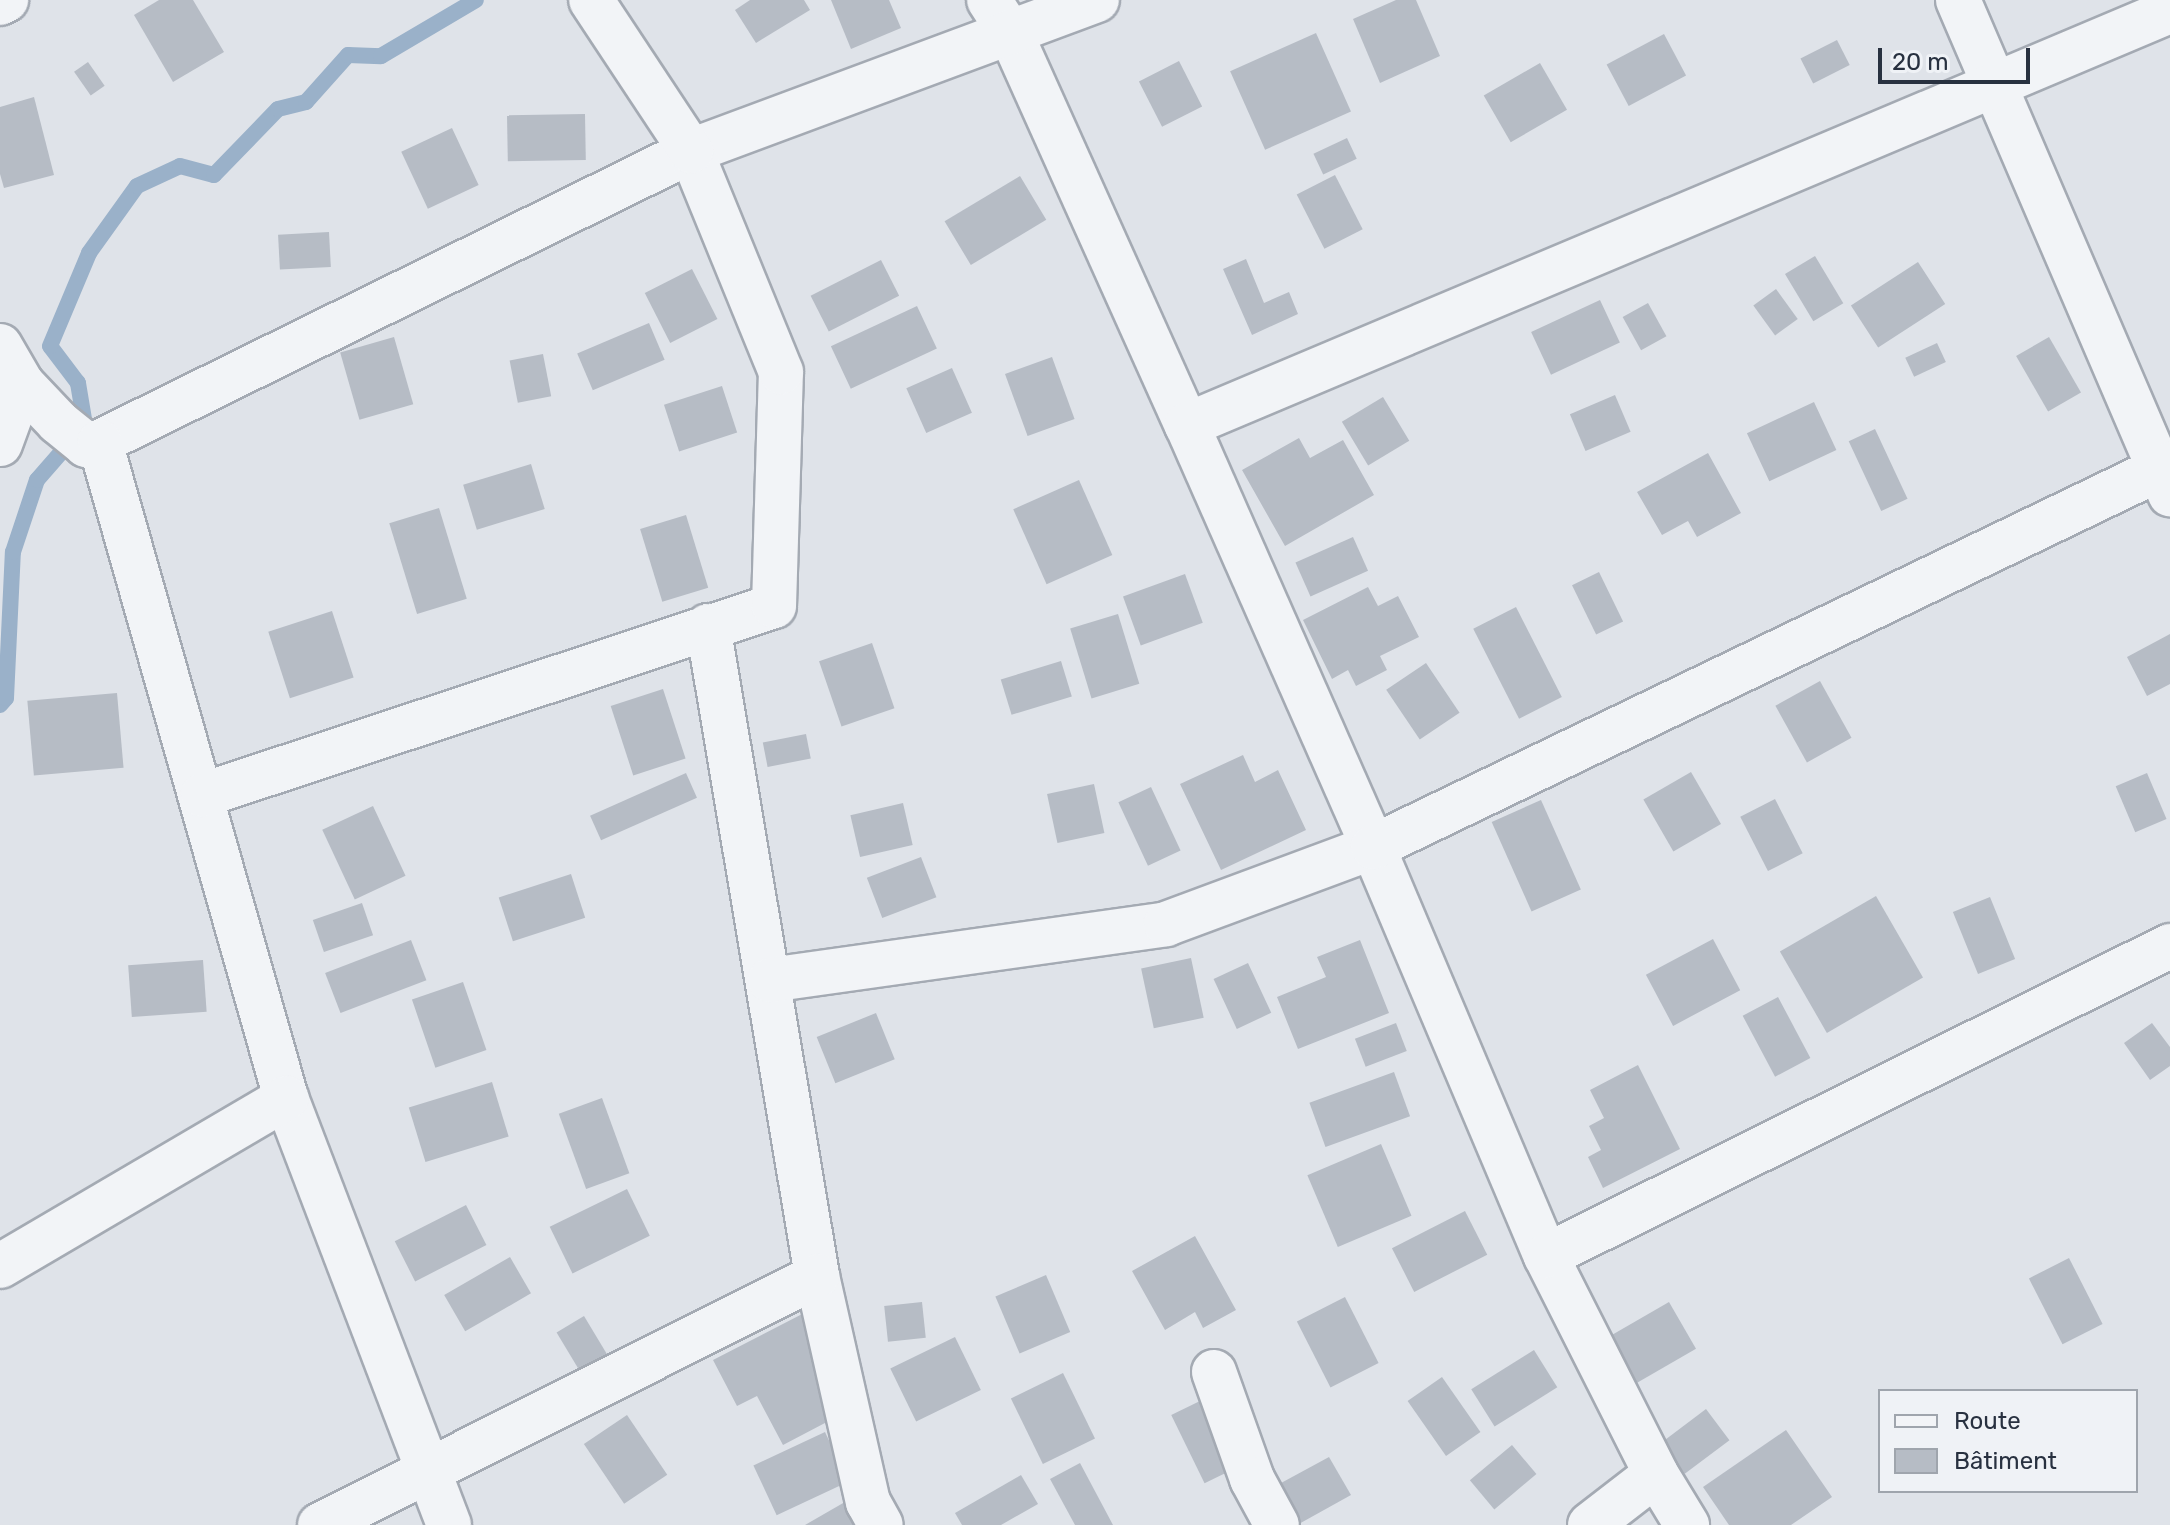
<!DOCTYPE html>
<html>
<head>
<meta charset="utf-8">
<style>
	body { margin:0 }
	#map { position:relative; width:2170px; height:1525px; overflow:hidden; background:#dfe3e9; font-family:Rubik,sans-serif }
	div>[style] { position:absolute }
	.stream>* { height:16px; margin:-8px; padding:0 8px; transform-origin:8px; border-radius:8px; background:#9ab1c9 }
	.building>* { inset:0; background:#b6bcc5; transform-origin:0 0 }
	.roads { filter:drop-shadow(2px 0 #a4aab3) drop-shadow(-2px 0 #a4aab3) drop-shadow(0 2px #a4aab3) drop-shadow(0 -2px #a4aab3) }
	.minor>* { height:44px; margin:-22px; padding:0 22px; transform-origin:22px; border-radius:22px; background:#f2f4f7 }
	span { translate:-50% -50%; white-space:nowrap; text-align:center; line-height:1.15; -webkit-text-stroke:6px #eff2f6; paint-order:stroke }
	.legend { position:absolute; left:1878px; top:1389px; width:260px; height:104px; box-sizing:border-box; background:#eff2f6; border:2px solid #9fa5ad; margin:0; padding:10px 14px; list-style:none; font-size:24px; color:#283140 }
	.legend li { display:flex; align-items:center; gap:16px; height:40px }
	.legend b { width:40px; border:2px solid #9fa5ad }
	.scale { position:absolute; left:1878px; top:48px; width:152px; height:36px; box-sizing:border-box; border:4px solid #283140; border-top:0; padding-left:10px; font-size:24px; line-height:28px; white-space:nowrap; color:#283140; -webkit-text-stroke:6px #eff2f6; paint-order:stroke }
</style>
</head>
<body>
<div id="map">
	<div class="stream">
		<div style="left:0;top:705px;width:9px;rotate:-49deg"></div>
		<div style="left:6px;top:698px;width:146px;rotate:-87.3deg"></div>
		<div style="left:13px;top:552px;width:76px;rotate:-71.6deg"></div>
		<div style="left:37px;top:480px;width:73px;rotate:-48.9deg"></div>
		<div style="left:85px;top:425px;width:43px;rotate:-99.5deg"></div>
		<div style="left:78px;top:383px;width:46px;rotate:-127.1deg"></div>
		<div style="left:50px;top:346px;width:101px;rotate:-67.2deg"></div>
		<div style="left:89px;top:253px;width:82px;rotate:-54.4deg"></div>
		<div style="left:137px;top:186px;width:47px;rotate:-24.9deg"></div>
		<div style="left:180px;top:166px;width:35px;rotate:15deg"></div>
		<div style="left:214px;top:175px;width:92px;rotate:-45.9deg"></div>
		<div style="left:278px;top:109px;width:29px;rotate:-14deg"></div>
		<div style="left:306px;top:102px;width:63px;rotate:-48.2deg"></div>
		<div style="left:348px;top:55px;width:33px;rotate:2deg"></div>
		<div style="left:381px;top:56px;width:110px;rotate:-30.5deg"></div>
	</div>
	<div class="building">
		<div style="clip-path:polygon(159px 0,193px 0,224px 52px,173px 82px,134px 15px)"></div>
		<div style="clip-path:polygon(750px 0,804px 0,810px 10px,756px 43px,735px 10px)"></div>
		<div style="clip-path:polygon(831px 0,889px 0,901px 28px,851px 49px)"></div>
		<div style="clip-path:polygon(1396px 0,1416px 0,1440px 56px,1380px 83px,1353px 19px)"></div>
		<div style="left:1316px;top:33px;width:86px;height:94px;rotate:66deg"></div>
		<div style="left:1664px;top:34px;width:47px;height:65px;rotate:62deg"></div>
		<div style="left:1837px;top:40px;width:28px;height:41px;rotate:63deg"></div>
		<div style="left:1179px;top:61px;width:51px;height:45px;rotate:63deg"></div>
		<div style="left:88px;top:62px;width:29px;height:17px;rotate:55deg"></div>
		<div style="left:1540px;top:63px;width:54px;height:65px;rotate:60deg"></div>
		<div style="clip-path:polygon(34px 97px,54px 175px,4px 188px,0 174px,0 107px)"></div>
		<div style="left:585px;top:114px;width:46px;height:78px;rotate:89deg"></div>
		<div style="left:452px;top:128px;width:63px;height:56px;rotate:65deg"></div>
		<div style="left:1347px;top:138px;width:23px;height:37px;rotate:65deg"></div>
		<div style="left:1335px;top:175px;width:61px;height:43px;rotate:63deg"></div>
		<div style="left:1020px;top:176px;width:51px;height:88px;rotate:59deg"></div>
		<div style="left:329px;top:232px;width:35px;height:51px;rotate:87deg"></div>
		<div style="left:1815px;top:256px;width:55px;height:35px;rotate:59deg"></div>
		<div style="clip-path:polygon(1246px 259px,1264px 303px,1289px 292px,1298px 314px,1252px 335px,1223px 269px)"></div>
		<div style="left:881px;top:260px;width:40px;height:79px;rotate:63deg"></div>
		<div style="left:1918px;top:262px;width:50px;height:80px;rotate:57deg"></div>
		<div style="left:692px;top:269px;width:56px;height:53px;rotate:63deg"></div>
		<div style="left:1776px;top:289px;width:37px;height:28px;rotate:54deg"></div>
		<div style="left:1600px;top:300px;width:47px;height:76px;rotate:65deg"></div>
		<div style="left:1648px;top:303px;width:38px;height:29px;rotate:61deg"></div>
		<div style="left:917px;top:306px;width:47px;height:95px;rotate:65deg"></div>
		<div style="left:649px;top:323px;width:40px;height:78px;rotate:67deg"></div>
		<div style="left:394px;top:337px;width:70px;height:56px;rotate:74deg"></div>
		<div style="left:2049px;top:337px;width:64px;height:38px;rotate:60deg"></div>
		<div style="left:1937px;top:343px;width:21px;height:35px;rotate:65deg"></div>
		<div style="left:543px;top:354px;width:43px;height:34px;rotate:79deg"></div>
		<div style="left:1052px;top:357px;width:66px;height:50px;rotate:70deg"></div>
		<div style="left:952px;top:368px;width:49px;height:50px;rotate:66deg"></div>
		<div style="left:722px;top:386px;width:49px;height:61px;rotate:72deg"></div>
		<div style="left:1615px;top:395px;width:40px;height:49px;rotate:67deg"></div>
		<div style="left:1383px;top:397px;width:51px;height:48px;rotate:59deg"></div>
		<div style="left:1814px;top:402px;width:53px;height:74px;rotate:65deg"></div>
		<div style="left:1875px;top:429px;width:77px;height:29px;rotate:65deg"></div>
		<div style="clip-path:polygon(1299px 438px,1310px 458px,1343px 440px,1374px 495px,1285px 546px,1242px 470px)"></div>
		<div style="clip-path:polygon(1708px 453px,1741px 513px,1697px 537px,1688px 521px,1662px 535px,1637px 492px)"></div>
		<div style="left:531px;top:464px;width:47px;height:71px;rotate:73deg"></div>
		<div style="left:1079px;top:480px;width:82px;height:72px;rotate:66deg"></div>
		<div style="left:439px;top:508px;width:95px;height:52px;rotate:73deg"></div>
		<div style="left:686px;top:515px;width:76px;height:48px;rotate:73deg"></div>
		<div style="left:1353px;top:537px;width:37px;height:63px;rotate:66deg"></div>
		<div style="left:1599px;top:572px;width:55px;height:30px;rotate:64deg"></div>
		<div style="left:1185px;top:574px;width:52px;height:66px;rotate:70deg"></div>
		<div style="clip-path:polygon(1368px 587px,1378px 606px,1398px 596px,1419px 637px,1380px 656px,1387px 670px,1356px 686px,1348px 670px,1332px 679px,1303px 620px)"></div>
		<div style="left:1516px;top:607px;width:101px;height:48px;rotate:63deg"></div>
		<div style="left:332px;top:611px;width:70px;height:67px;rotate:72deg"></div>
		<div style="left:1118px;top:614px;width:73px;height:50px;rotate:73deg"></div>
		<div style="clip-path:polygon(2170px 634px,2170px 684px,2147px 696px,2127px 657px)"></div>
		<div style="left:872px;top:643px;width:69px;height:56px;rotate:71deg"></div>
		<div style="left:1061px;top:661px;width:37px;height:63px;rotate:73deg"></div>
		<div style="left:1426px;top:663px;width:60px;height:48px;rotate:56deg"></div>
		<div style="left:1820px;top:681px;width:65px;height:51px;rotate:61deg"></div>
		<div style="left:663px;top:689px;width:73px;height:55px;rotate:72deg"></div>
		<div style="left:117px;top:693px;width:75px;height:90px;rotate:85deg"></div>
		<div style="left:806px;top:734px;width:25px;height:44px;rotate:79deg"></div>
		<div style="clip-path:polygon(1243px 755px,1255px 782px,1278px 770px,1306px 830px,1221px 870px,1180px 784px)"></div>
		<div style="left:1691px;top:772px;width:60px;height:55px;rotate:60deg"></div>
		<div style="left:686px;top:773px;width:27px;height:105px;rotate:66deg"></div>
		<div style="left:2147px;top:773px;width:50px;height:34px;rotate:67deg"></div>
		<div style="left:1094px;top:784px;width:50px;height:48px;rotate:78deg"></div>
		<div style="left:1151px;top:787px;width:70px;height:36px;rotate:65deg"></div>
		<div style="left:1775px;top:799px;width:61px;height:39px;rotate:63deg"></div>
		<div style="left:1541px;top:800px;width:98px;height:54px;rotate:66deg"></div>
		<div style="left:903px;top:803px;width:43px;height:54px;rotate:77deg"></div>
		<div style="left:373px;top:806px;width:77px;height:56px;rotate:65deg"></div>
		<div style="left:921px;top:857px;width:43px;height:58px;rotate:69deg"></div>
		<div style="left:571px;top:874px;width:46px;height:76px;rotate:72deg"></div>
		<div style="left:1876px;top:896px;width:94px;height:111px;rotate:60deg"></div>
		<div style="left:1990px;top:897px;width:67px;height:40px;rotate:68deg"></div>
		<div style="left:362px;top:903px;width:34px;height:52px;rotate:71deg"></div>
		<div style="left:1713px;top:939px;width:58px;height:76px;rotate:62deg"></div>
		<div style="left:411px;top:940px;width:43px;height:92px;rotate:69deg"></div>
		<div style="clip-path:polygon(1360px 940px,1389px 1013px,1298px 1049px,1277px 997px,1326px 977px,1317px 957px)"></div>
		<div style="left:1191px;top:958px;width:61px;height:51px;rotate:78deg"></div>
		<div style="left:203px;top:960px;width:52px;height:75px;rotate:86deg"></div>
		<div style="left:1248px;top:963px;width:55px;height:38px;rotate:65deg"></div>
		<div style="left:463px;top:982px;width:72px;height:54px;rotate:71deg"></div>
		<div style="left:1778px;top:997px;width:69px;height:40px;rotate:62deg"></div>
		<div style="left:876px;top:1013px;width:50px;height:64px;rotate:68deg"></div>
		<div style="left:1396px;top:1023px;width:30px;height:44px;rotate:69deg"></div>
		<div style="clip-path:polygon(2152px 1023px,2170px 1047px,2170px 1066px,2150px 1080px,2124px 1043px)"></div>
		<div style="clip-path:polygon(1638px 1065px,1680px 1149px,1603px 1188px,1588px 1157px,1601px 1150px,1589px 1126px,1604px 1118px,1590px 1090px)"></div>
		<div style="left:1394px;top:1072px;width:47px;height:90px;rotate:70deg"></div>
		<div style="left:492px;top:1082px;width:57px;height:87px;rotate:73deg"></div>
		<div style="left:602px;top:1098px;width:80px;height:46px;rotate:70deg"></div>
		<div style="left:1381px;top:1144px;width:78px;height:80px;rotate:67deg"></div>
		<div style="left:627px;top:1189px;width:52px;height:86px;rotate:64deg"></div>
		<div style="left:466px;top:1205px;width:45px;height:80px;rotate:63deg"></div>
		<div style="left:1465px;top:1211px;width:49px;height:82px;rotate:63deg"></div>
		<div style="clip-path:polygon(1195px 1236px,1236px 1310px,1203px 1328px,1195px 1312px,1165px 1330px,1132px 1271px)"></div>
		<div style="left:510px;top:1257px;width:42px;height:76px;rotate:60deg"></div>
		<div style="left:2069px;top:1258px;width:74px;height:45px;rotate:63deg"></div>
		<div style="left:1046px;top:1275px;width:62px;height:55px;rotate:67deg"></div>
		<div style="left:1345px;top:1297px;width:74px;height:54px;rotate:63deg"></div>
		<div style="left:922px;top:1302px;width:36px;height:38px;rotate:84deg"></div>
		<div style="left:1669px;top:1302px;width:54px;height:75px;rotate:60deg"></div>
		<div style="clip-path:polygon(810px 1310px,844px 1413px,783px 1445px,757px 1396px,737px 1406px,713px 1360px)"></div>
		<div style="left:584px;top:1316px;width:45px;height:32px;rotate:59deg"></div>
		<div style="left:955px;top:1337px;width:59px;height:72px;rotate:64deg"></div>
		<div style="left:1534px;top:1350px;width:44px;height:74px;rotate:58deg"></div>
		<div style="left:1063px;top:1373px;width:73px;height:58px;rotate:64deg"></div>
		<div style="left:1442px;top:1377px;width:67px;height:42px;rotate:55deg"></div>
		<div style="left:1200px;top:1401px;width:76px;height:32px;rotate:64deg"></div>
		<div style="left:1706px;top:1409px;width:39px;height:56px;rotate:53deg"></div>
		<div style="left:627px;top:1415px;width:72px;height:52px;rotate:56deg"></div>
		<div style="clip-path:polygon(1786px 1430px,1832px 1497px,1791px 1525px,1729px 1525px,1703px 1487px)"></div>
		<div style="left:825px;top:1432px;width:55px;height:79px;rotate:65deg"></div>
		<div style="left:1512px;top:1445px;width:38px;height:55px;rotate:50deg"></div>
		<div style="clip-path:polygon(1329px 1457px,1351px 1495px,1297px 1525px,1250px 1500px)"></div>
		<div style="clip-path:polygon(1080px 1463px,1113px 1525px,1075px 1525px,1050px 1479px)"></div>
		<div style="clip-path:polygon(1021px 1475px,1038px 1504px,1001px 1525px,962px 1525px,955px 1513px)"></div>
		<div style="clip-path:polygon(864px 1491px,883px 1525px,805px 1525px)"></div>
	</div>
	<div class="roads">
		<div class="minor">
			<div style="left:989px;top:0;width:40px;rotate:57.1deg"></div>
			<div style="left:1011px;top:34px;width:429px;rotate:65.8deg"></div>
			<div style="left:1187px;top:425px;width:461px;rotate:66.2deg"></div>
			<div style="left:1373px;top:847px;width:444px;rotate:67.1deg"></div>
			<div style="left:1546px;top:1256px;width:244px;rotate:63.2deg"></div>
			<div style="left:1656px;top:1474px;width:60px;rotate:58.7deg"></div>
			<div style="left:1958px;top:0;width:538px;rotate:66.77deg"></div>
			<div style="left:0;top:3px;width:7px;rotate:-27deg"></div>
			<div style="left:0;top:346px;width:44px;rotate:59.9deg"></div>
			<div style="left:22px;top:384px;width:52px;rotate:46.5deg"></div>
			<div style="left:58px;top:422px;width:36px;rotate:39deg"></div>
			<div style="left:86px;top:445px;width:14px;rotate:-12deg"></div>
			<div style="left:100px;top:442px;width:659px;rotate:-26.21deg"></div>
			<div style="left:691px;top:151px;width:433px;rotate:-20.4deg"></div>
			<div style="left:1187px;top:425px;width:1067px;rotate:-22.84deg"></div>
			<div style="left:100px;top:442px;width:682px;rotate:74.17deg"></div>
			<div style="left:286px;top:1098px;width:457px;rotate:69.1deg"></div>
			<div style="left:0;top:444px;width:64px;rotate:-69.9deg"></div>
			<div style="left:708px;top:626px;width:659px;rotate:80.48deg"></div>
			<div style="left:817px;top:1276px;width:232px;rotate:77.3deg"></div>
			<div style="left:868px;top:1502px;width:26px;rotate:61deg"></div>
			<div style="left:203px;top:795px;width:601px;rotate:-18.31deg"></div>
			<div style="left:774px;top:606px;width:234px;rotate:-88.3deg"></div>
			<div style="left:781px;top:372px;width:239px;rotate:-112.2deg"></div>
			<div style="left:691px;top:151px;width:181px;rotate:-123.5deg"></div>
			<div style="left:770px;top:980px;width:400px;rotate:-8deg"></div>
			<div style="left:1166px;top:924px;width:221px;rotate:-20.4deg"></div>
			<div style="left:1373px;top:847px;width:884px;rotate:-25.67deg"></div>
			<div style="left:1546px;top:1256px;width:697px;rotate:-26.42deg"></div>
			<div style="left:0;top:1266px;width:332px;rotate:-30.4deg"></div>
			<div style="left:1214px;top:1372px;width:114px;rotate:70.4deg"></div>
			<div style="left:1252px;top:1479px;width:52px;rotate:61.5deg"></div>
			<div style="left:320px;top:1525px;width:556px;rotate:-26.61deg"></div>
			<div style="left:1590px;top:1525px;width:83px;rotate:-37.7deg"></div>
		</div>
	</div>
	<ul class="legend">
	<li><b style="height:10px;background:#f2f4f7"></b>Route</li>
	<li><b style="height:22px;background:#b6bcc5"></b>Bâtiment</li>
	</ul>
	<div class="scale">20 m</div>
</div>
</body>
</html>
